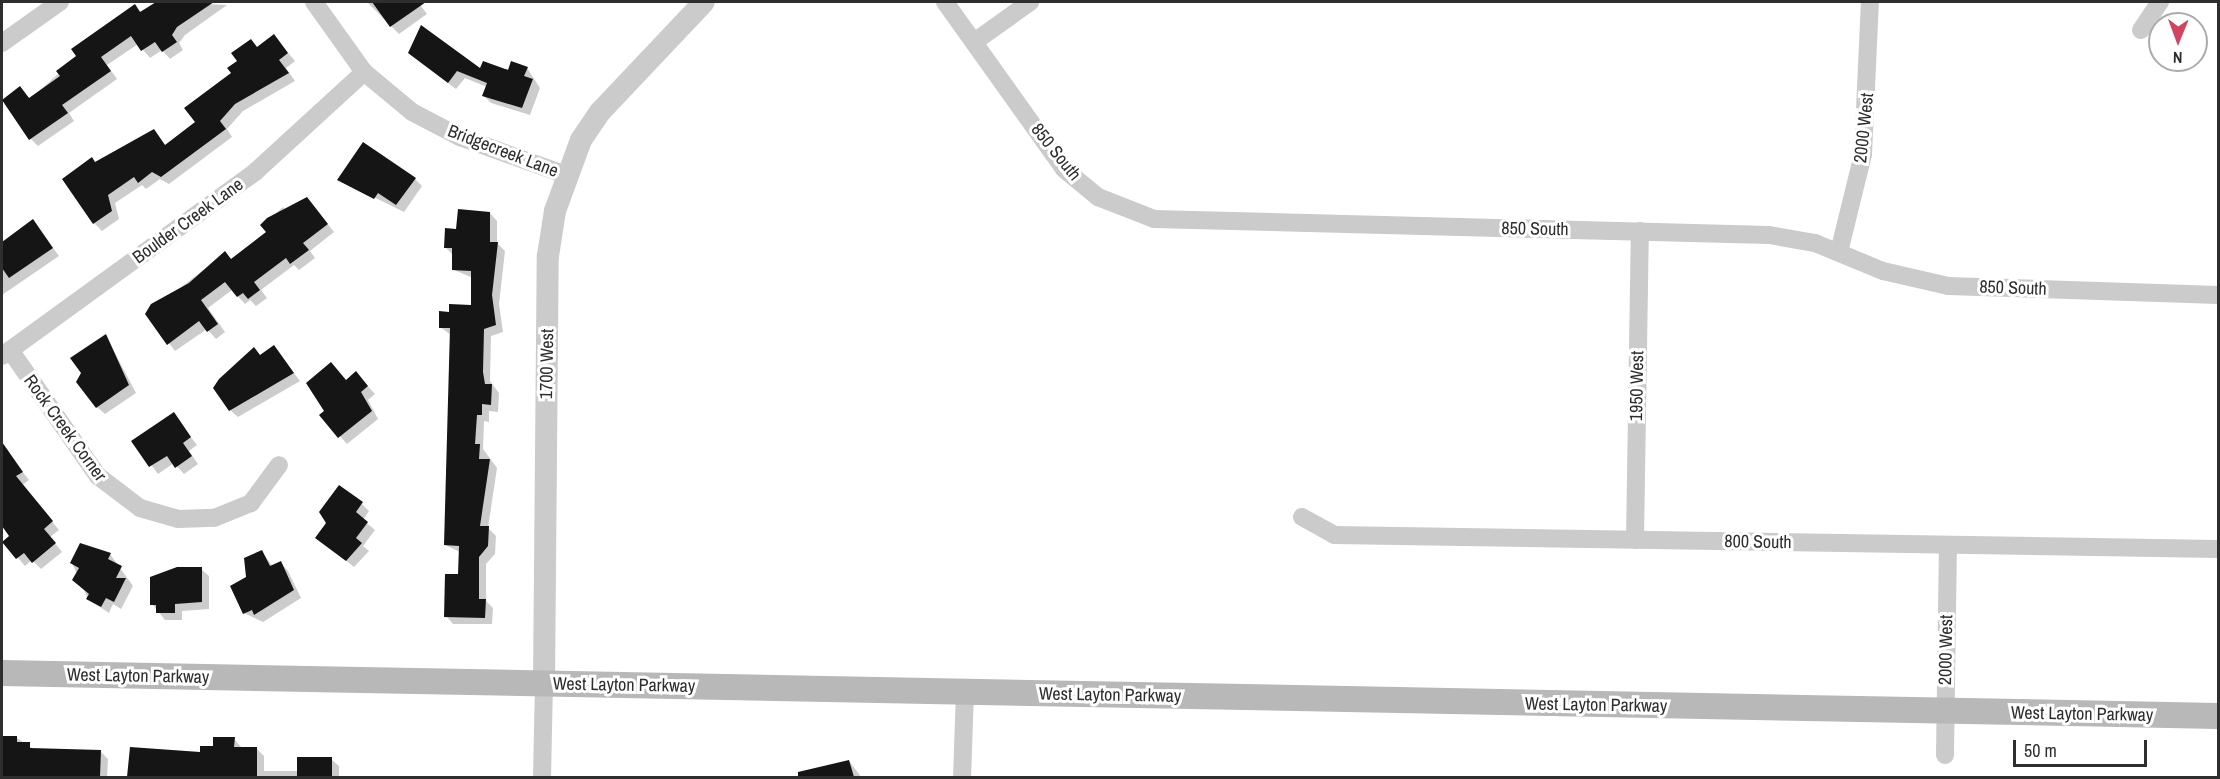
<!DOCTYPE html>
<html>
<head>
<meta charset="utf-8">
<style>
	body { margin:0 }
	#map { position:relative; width:2220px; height:779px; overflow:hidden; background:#fff; font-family:"Archivo Narrow",sans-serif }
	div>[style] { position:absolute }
	.shadow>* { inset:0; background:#0003 }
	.building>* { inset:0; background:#151515; transform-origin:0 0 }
	.minor>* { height:18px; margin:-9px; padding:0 9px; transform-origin:9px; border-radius:9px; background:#cbcbcb }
	.tertiary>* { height:22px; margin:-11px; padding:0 11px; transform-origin:11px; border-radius:11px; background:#cbcbcb }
	.secondary>* { height:26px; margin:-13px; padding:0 13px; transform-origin:13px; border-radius:13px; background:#b8b8b8 }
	span { translate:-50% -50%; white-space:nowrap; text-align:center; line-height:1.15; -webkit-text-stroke:6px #fff; paint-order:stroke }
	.street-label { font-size:18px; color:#2e2e2e }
	.frame { position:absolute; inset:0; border:3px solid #2e2e2e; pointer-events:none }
	.north { position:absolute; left:2148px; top:12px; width:60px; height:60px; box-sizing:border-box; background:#fff; border:2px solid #ababab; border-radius:50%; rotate:181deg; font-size:16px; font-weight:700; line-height:24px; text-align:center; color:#2e2e2e }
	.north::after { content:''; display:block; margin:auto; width:21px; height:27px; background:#d0445f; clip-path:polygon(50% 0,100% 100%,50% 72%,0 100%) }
	.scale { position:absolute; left:2013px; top:740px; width:134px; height:27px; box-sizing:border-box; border:3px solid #2e2e2e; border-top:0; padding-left:8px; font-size:18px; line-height:21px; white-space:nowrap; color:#2e2e2e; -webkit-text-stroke:4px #fff; paint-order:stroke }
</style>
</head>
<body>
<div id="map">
	<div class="shadow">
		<div style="clip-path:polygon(162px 2px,227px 5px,185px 35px,179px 43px,183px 50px,170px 59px,162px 50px,150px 58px,138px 44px,107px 65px,117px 79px,69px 113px,74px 121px,38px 146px,31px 139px,20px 88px,30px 99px,135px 6px,142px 13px)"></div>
		<div style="clip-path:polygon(367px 2px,418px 2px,427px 14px,399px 34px)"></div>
		<div style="clip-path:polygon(274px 36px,295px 61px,286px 68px,295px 81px,243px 111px,227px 129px,232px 137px,169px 184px,160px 179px,146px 189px,142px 185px,115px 203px,119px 219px,102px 231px,94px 223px,96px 163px,153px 131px,166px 146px,197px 122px,233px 73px)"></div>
		<div style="clip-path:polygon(418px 60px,481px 70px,527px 68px,540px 88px,530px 115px,491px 103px,484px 96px,487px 87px,465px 78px,456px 89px)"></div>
		<div style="clip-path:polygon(415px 179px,422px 186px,404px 212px,339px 180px)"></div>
		<div style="clip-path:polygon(283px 207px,289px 213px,314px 207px,334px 232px,310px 251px,315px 258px,299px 270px,294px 265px,261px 290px,267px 298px,256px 306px,250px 300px,245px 304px,232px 290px,208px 308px,225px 332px,216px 339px,207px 329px,175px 351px,147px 314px,225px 253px,232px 260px,268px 233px,263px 225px)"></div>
		<div style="clip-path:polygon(490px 213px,497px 221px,497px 243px,505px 251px,499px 304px,503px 332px,491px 336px,490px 381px,499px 393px,498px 412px,489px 411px,489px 422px,484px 421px,483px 449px,497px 468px,488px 528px,496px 536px,495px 554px,486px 564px,486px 601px,493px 608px,492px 624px,453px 624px,446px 616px,460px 576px,460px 552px,445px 545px,451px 335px,440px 327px,450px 313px,472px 306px,473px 278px,454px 270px,453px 255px,445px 247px,458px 230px)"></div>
		<div style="clip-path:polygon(33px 221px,59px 256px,2px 295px,2px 301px,2px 243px)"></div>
		<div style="clip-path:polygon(106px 336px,136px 393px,105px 414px,97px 407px)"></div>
		<div style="clip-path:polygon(274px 347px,300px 381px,238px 417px,230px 410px,261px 356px)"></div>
		<div style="clip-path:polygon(346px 381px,363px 381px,375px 394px,368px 400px,378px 419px,347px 444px,321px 415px)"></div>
		<div style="clip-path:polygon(173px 414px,197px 445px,189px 451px,198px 464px,184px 474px,174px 463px,158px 474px,133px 441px)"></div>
		<div style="clip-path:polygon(2px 446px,29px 480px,22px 485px,59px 530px,50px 537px,62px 552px,41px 569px,32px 560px,25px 566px,4px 542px,12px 536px,2px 524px,11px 513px,2px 499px)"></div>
		<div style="clip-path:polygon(362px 504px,369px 511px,363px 520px,375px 530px,363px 546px,369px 551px,354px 567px,317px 538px,327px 523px)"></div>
		<div style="clip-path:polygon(262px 552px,273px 567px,281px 563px,288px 571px,301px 598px,263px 622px,244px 613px,248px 578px)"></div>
		<div style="clip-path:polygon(110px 554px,133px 586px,121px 609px,113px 604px,109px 613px,88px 599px,72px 563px)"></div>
		<div style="clip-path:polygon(201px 569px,209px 576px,209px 609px,182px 611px,182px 620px,165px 620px,152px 604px)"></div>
		<div style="clip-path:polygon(17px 738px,35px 750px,100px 751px,108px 759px,107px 778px,2px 778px,2px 739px)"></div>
		<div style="clip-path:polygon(234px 739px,242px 748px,257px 749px,264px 756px,264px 771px,298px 771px,331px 759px,339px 766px,339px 778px,129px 778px,132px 748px,202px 753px)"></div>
		<div style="clip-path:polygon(849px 761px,862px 778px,818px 778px,816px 769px)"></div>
	</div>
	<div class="building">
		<div style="clip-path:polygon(156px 2px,214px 2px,177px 27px,172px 35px,177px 42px,162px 52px,155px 42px,141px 51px,131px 36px,101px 57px,111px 71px,62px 105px,68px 113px,29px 140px,2px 100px,20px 86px,29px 98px,60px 76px,56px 71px,76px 56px,71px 49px,135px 4px,140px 12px)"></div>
		<div style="clip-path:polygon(372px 2px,426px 2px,390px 27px)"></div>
		<div style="clip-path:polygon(421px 25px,480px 68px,483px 61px,508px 70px,511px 61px,528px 67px,524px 76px,533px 79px,522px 108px,482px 96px,487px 83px,457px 71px,448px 83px,408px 53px)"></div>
		<div style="clip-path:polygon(274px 34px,288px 53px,279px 60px,289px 73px,235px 104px,220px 121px,226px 129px,161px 177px,152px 172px,138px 183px,134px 177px,108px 195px,112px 211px,93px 224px,62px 179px,92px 157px,95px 162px,154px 129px,165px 145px,195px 122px,184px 108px,231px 73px,227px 68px,237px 61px,231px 53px,251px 39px,257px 47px)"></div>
		<div style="clip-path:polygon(363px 142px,416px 178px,396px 205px,378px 193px,374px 199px,337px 180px)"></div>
		<div style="clip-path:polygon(307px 197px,328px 224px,303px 243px,309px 250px,290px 264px,286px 258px,254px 282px,260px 290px,248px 299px,243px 293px,237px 297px,225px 282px,201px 300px,218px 324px,207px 332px,199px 321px,167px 345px,145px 314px,151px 304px,189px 283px,225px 251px,231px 259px,266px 232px,260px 225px,267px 218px)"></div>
		<div style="clip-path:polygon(458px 209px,490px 212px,490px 242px,498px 242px,492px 295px,496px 325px,484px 329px,483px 372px,485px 384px,492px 384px,491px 405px,482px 404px,482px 415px,477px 415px,475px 444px,480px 444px,479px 459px,490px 459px,480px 526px,489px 526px,488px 546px,479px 557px,479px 599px,486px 599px,485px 618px,444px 617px,445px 574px,458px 574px,459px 546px,444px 545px,450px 328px,439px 328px,439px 311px,449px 312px,449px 304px,471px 305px,471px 271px,452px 270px,452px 248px,444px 248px,445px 228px,456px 229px)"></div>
		<div style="clip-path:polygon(33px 219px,53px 248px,9px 278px,2px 268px,2px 242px)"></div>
		<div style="clip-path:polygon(106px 334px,129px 385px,96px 408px,76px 382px,81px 373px,70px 358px)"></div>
		<div style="clip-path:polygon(274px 345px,294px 373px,229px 411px,213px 388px,219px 379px,254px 347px,260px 355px)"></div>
		<div style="clip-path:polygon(331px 362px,346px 380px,356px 371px,368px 386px,361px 392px,372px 411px,338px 438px,319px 415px,324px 411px,306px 383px)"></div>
		<div style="clip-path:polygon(174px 412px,191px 437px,183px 443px,192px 456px,175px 468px,167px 456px,149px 467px,131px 441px)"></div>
		<div style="clip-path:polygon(2px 442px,23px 472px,16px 476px,53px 521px,44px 529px,56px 543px,32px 563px,24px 553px,16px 559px,2px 542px,9px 536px,2px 526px)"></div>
		<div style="clip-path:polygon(339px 485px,363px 502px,356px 512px,368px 522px,356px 538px,362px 543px,346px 561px,315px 538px,326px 523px,319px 512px)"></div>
		<div style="clip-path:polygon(80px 543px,111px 553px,108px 559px,122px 566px,116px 578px,126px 578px,114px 602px,106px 598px,101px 607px,86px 599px,89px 594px,72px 580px,79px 568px,70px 563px)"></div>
		<div style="clip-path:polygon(262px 550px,270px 566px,281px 561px,294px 590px,254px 615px,252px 610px,243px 614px,230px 586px,246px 577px,244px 558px)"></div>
		<div style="clip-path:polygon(177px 567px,202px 567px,202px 602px,175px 604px,175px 613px,156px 613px,156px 605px,150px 605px,150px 577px)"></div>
		<div style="clip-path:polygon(2px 736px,17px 736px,17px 742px,30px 742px,30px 748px,101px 750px,100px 777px,2px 777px)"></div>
		<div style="clip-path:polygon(213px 737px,235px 737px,234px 747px,257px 747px,257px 777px,127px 777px,130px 747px,200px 752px,200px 746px,213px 746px)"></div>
		<div style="left:297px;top:757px;width:35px;height:20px"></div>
		<div style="clip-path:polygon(849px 760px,854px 777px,798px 777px,798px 772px)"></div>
	</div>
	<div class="minor">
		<div style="left:314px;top:2px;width:86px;rotate:54.5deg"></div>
		<div style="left:364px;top:72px;width:62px;rotate:39.8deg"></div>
		<div style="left:412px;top:112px;width:54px;rotate:27.5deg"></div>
		<div style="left:460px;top:137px;width:113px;rotate:19.7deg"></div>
		<div style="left:945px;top:2px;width:205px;rotate:54.5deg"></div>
		<div style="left:1064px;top:169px;width:44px;rotate:39.5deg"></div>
		<div style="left:1098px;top:197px;width:60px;rotate:21.4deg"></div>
		<div style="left:1154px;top:219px;width:615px;rotate:1.49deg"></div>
		<div style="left:1769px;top:235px;width:47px;rotate:9.9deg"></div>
		<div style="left:1815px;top:243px;width:74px;rotate:22.4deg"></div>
		<div style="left:1883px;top:271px;width:67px;rotate:13deg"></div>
		<div style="left:1948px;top:286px;width:270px;rotate:1.9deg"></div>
		<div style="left:2141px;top:30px;width:34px;rotate:-56deg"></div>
		<div style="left:974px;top:42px;width:69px;rotate:-35.5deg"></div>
		<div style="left:2px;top:43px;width:71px;rotate:-35.3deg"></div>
		<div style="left:1839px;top:252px;width:101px;rotate:-76.2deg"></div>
		<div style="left:1863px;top:154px;width:152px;rotate:-87.4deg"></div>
		<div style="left:10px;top:350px;width:154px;rotate:55.1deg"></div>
		<div style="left:98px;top:476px;width:53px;rotate:37.3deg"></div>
		<div style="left:140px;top:508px;width:40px;rotate:16deg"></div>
		<div style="left:178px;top:519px;width:36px;rotate:-2deg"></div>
		<div style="left:214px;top:518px;width:40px;rotate:-22deg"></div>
		<div style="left:251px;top:503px;width:47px;rotate:-53.6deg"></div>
		<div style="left:2px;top:356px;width:313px;rotate:-36deg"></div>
		<div style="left:255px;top:172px;width:148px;rotate:-42.5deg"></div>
		<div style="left:1302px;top:517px;width:37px;rotate:29deg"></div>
		<div style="left:1334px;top:535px;width:884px;rotate:0.91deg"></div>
		<div style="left:1635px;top:540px;width:309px;rotate:-89.1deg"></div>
		<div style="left:1945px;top:755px;width:210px;rotate:-89.2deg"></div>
		<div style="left:542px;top:778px;width:95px;rotate:-88.8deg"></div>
		<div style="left:962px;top:778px;width:86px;rotate:-88deg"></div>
	</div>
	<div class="tertiary">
		<div style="left:544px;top:683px;width:427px;rotate:-89.5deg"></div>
		<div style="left:548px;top:256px;width:46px;rotate:-81.2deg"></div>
		<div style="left:555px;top:211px;width:76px;rotate:-69.9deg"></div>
		<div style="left:581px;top:140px;width:34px;rotate:-56deg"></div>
		<div style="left:600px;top:112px;width:151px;rotate:-46.6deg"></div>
	</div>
	<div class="secondary">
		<div style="left:2px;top:673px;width:2216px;rotate:1.11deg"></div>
	</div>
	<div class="street-label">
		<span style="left:1864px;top:128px;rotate:-84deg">2000 West</span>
		<span style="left:503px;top:151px;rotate:21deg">Bridgecreek Lane</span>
		<span style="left:1056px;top:152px;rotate:51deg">850 South</span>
		<span style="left:188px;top:221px;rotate:-36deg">Boulder Creek Lane</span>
		<span style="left:1535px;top:229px;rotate:1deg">850 South</span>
		<span style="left:2013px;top:288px;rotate:2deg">850 South</span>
		<span style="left:547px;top:364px;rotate:-89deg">1700 West</span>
		<span style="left:1637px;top:386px;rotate:-89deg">1950 West</span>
		<span style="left:65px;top:428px;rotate:54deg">Rock Creek Corner</span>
		<span style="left:1758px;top:542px;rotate:1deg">800 South</span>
		<span style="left:1946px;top:650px;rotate:-89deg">2000 West</span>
		<span style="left:138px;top:676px;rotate:1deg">West Layton Parkway</span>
		<span style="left:624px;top:685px;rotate:1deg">West Layton Parkway</span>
		<span style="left:1110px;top:695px;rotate:1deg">West Layton Parkway</span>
		<span style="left:1596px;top:705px;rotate:1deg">West Layton Parkway</span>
		<span style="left:2082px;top:714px;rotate:1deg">West Layton Parkway</span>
	</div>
	<div class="frame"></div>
	<div class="north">N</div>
	<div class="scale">50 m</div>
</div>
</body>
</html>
